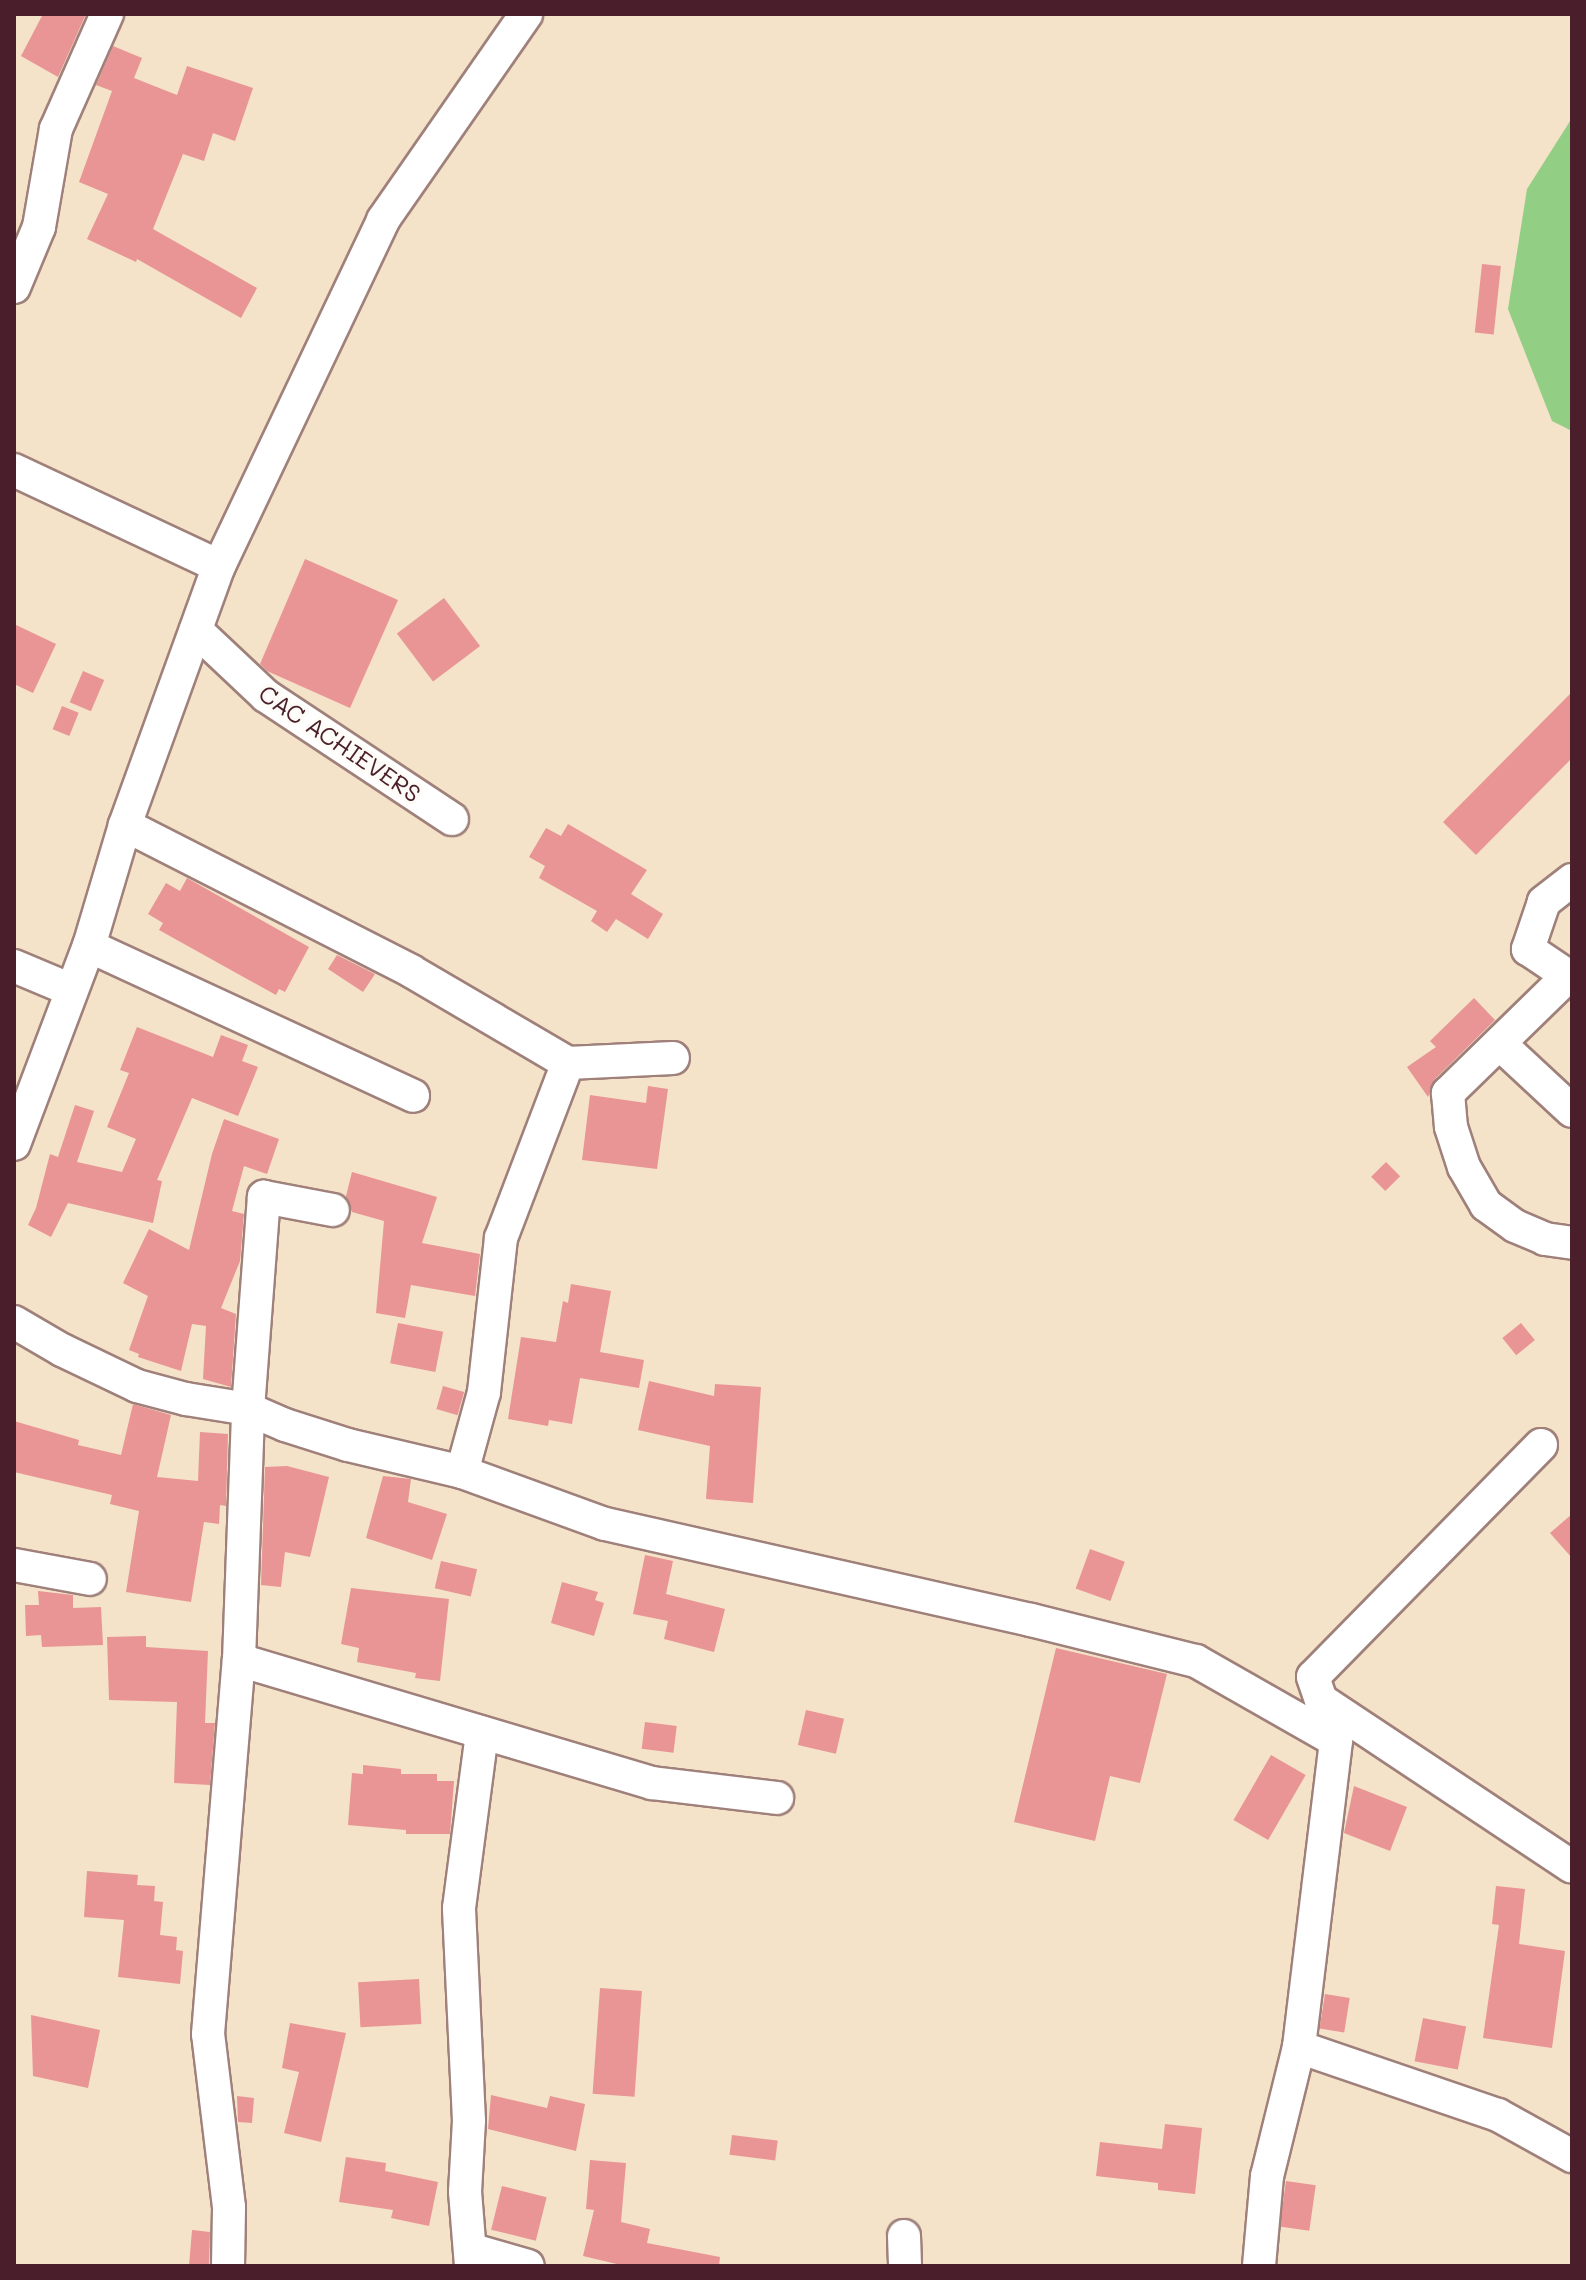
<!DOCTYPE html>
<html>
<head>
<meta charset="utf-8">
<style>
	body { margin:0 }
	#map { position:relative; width:1586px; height:2280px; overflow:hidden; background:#f4e2c9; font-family:Mali,sans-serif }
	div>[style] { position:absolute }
	.green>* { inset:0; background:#92cf84 }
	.building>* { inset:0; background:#e99595; transform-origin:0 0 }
	.roads { filter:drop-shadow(2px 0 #9f807a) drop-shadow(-2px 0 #9f807a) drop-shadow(0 2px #9f807a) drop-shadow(0 -2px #9f807a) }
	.minor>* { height:32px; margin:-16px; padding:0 16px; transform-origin:16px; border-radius:16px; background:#fff }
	span { translate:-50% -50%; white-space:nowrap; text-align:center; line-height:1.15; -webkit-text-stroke:7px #fdfcf7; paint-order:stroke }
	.street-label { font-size:24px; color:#4a1f2b }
	.frame { position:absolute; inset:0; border:16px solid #4a1f2b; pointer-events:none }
</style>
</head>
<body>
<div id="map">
	<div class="green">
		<div style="clip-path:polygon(1572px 118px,1572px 431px,1552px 421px,1508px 309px,1527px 189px)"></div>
	</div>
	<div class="building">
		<div style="clip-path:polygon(43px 14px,86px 14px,58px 77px,21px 56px)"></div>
		<div style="clip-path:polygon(113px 46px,142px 58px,134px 78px,177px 95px,187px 66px,253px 88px,235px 141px,213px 133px,204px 161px,183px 154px,153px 229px,257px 288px,241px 318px,137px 259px,136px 262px,87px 239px,108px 194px,79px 182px,112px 91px,96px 85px)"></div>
		<div style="left:1482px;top:264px;width:19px;height:69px;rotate:6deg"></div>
		<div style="clip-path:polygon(305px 559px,398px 600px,350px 708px,267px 671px,260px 664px)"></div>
		<div style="left:444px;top:598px;width:60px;height:59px;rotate:53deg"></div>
		<div style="clip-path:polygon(14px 624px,56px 644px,33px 693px,14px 684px)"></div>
		<div style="left:83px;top:671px;width:23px;height:34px;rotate:23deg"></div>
		<div style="clip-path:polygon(1572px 692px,1572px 758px,1476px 855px,1443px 822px)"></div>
		<div style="left:62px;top:706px;width:18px;height:25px;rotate:22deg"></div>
		<div style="clip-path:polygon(568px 824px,647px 870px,631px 894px,663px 914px,648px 939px,616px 919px,607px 932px,591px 921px,597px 911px,539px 878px,545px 866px,529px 857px,546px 828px,561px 836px)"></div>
		<div style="clip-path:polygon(187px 878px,309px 947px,285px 992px,279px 989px,276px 995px,159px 930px,163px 923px,148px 914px,166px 883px,180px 891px)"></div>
		<div style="clip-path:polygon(337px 955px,375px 974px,363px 992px,328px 969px)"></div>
		<div style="clip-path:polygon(1474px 998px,1495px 1020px,1435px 1079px,1428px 1097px,1407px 1067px,1436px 1047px,1430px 1041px)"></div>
		<div style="clip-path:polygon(137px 1027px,213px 1057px,221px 1035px,248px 1045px,242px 1061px,258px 1067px,238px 1116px,192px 1098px,157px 1180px,162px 1181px,153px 1223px,68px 1203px,51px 1237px,28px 1225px,36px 1208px,50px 1154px,58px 1157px,75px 1105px,94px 1111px,77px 1162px,122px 1172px,136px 1139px,107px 1127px,129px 1073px,120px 1070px)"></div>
		<div style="clip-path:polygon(648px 1086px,668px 1089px,657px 1169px,582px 1160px,590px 1095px,646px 1103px)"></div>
		<div style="clip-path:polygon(224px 1119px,279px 1139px,267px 1174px,244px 1166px,232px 1211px,244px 1214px,240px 1261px,221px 1308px,236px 1314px,231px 1387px,203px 1379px,206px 1326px,192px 1324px,181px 1371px,138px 1357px,139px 1354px,129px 1350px,148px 1296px,123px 1283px,149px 1229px,189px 1250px,212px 1154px)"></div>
		<div style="left:1386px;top:1162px;width:20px;height:21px;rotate:45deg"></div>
		<div style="clip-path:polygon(352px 1172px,437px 1197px,422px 1243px,480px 1254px,475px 1296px,411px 1285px,405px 1318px,376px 1313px,384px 1221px,352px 1212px,346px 1196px)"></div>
		<div style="clip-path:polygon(571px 1284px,611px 1291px,600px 1352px,644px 1360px,639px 1388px,580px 1378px,572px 1424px,549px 1420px,548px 1426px,508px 1419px,521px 1337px,556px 1342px,563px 1301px,568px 1303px)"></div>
		<div style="left:398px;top:1323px;width:46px;height:41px;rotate:11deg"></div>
		<div style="left:1521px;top:1323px;width:22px;height:24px;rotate:51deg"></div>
		<div style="clip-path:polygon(649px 1381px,714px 1396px,715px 1384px,761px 1387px,753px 1503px,706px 1499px,710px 1446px,638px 1430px)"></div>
		<div style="left:443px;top:1386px;width:22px;height:24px;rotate:16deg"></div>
		<div style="clip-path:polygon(133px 1404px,171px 1415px,157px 1477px,198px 1481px,200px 1432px,228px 1434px,226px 1506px,220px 1505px,219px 1524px,204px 1522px,191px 1602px,126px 1592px,139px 1511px,110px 1504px,112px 1495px,14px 1472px,14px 1421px,79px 1440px,78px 1445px,121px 1455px)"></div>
		<div style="clip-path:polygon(287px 1466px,329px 1477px,310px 1557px,285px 1552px,281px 1587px,261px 1585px,265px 1467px)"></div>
		<div style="clip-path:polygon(383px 1476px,411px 1479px,408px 1502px,447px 1514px,432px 1560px,366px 1538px)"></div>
		<div style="clip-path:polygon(1572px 1514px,1572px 1558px,1550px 1533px)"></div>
		<div style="left:1090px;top:1549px;width:37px;height:42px;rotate:20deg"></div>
		<div style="clip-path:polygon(645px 1555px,673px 1561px,666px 1594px,725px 1609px,714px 1652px,664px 1639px,668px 1621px,633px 1614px)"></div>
		<div style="left:441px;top:1561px;width:37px;height:28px;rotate:13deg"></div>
		<div style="clip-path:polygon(562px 1582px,598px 1592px,595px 1600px,604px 1603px,594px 1636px,551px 1623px)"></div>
		<div style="clip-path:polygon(351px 1588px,449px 1599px,440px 1681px,415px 1678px,416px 1673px,357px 1662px,359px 1648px,341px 1644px)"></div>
		<div style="clip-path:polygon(38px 1591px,73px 1595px,73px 1608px,101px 1607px,103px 1645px,42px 1647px,41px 1635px,26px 1636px,25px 1605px,39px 1605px)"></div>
		<div style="clip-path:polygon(146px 1636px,146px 1647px,208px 1651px,205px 1723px,215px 1723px,210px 1785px,174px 1783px,177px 1702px,109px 1700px,107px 1637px)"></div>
		<div style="clip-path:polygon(1056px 1648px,1167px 1674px,1140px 1783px,1110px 1776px,1095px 1841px,1014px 1822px)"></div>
		<div style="left:806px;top:1710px;width:39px;height:36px;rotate:13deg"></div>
		<div style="left:645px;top:1722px;width:32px;height:27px;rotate:7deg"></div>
		<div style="left:1271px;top:1755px;width:40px;height:75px;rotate:30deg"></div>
		<div style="clip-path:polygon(363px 1765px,401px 1769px,401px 1774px,437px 1774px,437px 1781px,454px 1781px,450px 1834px,406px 1834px,406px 1830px,348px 1825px,352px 1773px,363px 1774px)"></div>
		<div style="clip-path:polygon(1354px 1786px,1407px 1807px,1390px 1851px,1344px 1833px)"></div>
		<div style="clip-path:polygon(87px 1871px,138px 1875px,137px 1885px,155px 1886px,154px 1901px,163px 1902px,160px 1935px,177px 1937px,176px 1950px,183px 1951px,180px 1984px,118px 1977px,124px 1920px,84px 1917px)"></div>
		<div style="clip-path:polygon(1496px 1886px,1525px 1889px,1519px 1944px,1565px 1951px,1552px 2048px,1483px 2038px,1499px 1925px,1492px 1924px)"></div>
		<div style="left:419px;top:1979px;width:45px;height:61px;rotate:87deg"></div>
		<div style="left:600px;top:1988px;width:42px;height:106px;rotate:4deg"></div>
		<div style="left:1325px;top:1994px;width:25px;height:35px;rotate:9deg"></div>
		<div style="clip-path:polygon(31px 2015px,100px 2030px,88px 2088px,33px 2076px)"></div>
		<div style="left:1423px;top:2018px;width:44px;height:44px;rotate:11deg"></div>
		<div style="clip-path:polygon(290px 2023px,346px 2033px,321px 2142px,284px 2133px,299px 2072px,282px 2068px)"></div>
		<div style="clip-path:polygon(491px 2095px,547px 2108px,550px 2096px,585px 2104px,576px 2151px,488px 2129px)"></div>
		<div style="clip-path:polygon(237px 2096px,254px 2098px,252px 2123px,238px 2122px)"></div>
		<div style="clip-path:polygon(1165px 2124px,1202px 2128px,1195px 2194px,1158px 2190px,1158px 2183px,1096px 2176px,1100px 2142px,1162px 2149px)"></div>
		<div style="left:732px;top:2135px;width:46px;height:20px;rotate:7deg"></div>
		<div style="clip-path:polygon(346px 2157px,386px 2163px,385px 2171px,438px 2182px,429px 2226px,391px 2218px,393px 2210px,339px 2202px)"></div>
		<div style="clip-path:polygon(590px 2160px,626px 2163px,621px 2222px,650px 2229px,647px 2243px,720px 2257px,719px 2266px,625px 2266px,583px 2256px,594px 2210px,586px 2209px)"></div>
		<div style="left:1286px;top:2181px;width:30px;height:46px;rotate:8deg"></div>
		<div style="left:502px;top:2186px;width:46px;height:45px;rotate:14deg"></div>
		<div style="clip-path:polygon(192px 2230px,210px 2232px,209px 2266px,189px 2266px)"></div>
	</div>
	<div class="roads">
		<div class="minor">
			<div style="left:14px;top:287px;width:65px;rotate:-67.4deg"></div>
			<div style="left:39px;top:227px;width:99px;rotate:-80.2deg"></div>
			<div style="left:56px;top:129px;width:126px;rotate:-66.1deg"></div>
			<div style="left:14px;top:470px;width:226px;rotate:25.1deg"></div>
			<div style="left:196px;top:630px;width:96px;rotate:43.3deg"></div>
			<div style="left:266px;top:696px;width:223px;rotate:33.5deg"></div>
			<div style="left:125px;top:825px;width:321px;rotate:27deg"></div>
			<div style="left:411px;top:971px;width:182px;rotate:30.4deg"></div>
			<div style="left:568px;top:1063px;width:105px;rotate:-2.7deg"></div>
			<div style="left:1572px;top:880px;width:36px;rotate:142deg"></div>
			<div style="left:1544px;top:902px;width:50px;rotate:108.8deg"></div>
			<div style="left:1528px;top:949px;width:48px;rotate:34deg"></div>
			<div style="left:1568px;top:976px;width:168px;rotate:135.7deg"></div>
			<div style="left:1448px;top:1093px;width:34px;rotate:85deg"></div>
			<div style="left:1451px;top:1127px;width:42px;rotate:72deg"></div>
			<div style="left:1464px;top:1167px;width:44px;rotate:59.9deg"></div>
			<div style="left:1486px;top:1205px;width:36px;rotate:36deg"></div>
			<div style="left:1515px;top:1226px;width:33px;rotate:23deg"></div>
			<div style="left:1545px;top:1239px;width:27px;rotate:8deg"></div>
			<div style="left:89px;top:946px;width:357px;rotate:24.8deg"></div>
			<div style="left:14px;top:966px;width:62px;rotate:22.8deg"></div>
			<div style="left:1500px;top:1044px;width:98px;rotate:42.9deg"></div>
			<div style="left:14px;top:1144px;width:212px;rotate:-69.3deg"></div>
			<div style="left:89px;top:946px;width:126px;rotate:-73.4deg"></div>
			<div style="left:125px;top:825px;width:276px;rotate:-70.1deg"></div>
			<div style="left:219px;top:566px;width:383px;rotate:-64.6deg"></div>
			<div style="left:383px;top:220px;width:251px;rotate:-55.2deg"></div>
			<div style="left:14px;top:1322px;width:56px;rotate:30.3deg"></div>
			<div style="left:62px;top:1350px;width:83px;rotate:25.6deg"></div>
			<div style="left:137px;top:1386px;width:51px;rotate:14.9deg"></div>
			<div style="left:186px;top:1399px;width:63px;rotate:9.2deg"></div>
			<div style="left:248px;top:1409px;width:40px;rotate:23.4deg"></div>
			<div style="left:285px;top:1425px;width:66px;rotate:17.6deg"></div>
			<div style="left:348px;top:1445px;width:117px;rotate:13.3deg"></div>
			<div style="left:462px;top:1472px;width:152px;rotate:20deg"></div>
			<div style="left:605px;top:1524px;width:437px;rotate:12.7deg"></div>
			<div style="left:1031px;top:1620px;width:170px;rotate:14deg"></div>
			<div style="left:1196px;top:1661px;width:161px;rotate:29.7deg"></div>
			<div style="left:1336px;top:1741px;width:308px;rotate:96.9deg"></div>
			<div style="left:1299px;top:2047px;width:133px;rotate:103.9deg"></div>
			<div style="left:1267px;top:2176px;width:90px;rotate:95.1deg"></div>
			<div style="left:1541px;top:1445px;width:325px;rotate:134.5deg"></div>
			<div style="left:1313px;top:1677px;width:24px;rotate:71deg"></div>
			<div style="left:1321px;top:1700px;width:301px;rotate:33.6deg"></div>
			<div style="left:462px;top:1472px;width:83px;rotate:-74.6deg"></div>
			<div style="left:484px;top:1392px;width:155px;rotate:-83.7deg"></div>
			<div style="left:501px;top:1238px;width:187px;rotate:-69.1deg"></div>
			<div style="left:14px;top:1565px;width:77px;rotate:10.4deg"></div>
			<div style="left:239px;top:1660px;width:431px;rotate:16.6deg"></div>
			<div style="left:652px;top:1783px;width:126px;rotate:6.8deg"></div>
			<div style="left:1299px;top:2047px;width:210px;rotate:18.9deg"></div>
			<div style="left:1498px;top:2115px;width:85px;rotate:29deg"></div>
			<div style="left:904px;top:2236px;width:30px;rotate:88deg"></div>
			<div style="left:473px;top:2250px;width:57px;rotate:16.2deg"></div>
			<div style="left:228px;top:2266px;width:59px;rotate:-89deg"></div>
			<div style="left:229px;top:2207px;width:174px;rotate:-96.9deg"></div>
			<div style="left:208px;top:2034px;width:375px;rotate:-85.3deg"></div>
			<div style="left:239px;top:1660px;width:251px;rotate:-87.9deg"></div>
			<div style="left:248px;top:1409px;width:213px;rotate:-85.7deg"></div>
			<div style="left:264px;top:1197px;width:70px;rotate:10.7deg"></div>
			<div style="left:471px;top:2266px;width:74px;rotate:-94.6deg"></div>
			<div style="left:465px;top:2192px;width:71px;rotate:-86.8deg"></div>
			<div style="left:469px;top:2121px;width:213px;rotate:-92.7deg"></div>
			<div style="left:459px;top:1908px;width:177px;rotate:-82.5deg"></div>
		</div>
	</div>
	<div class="street-label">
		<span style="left:340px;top:743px;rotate:34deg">CAC ACHIEVERS</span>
	</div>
	<div class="frame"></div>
</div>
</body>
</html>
